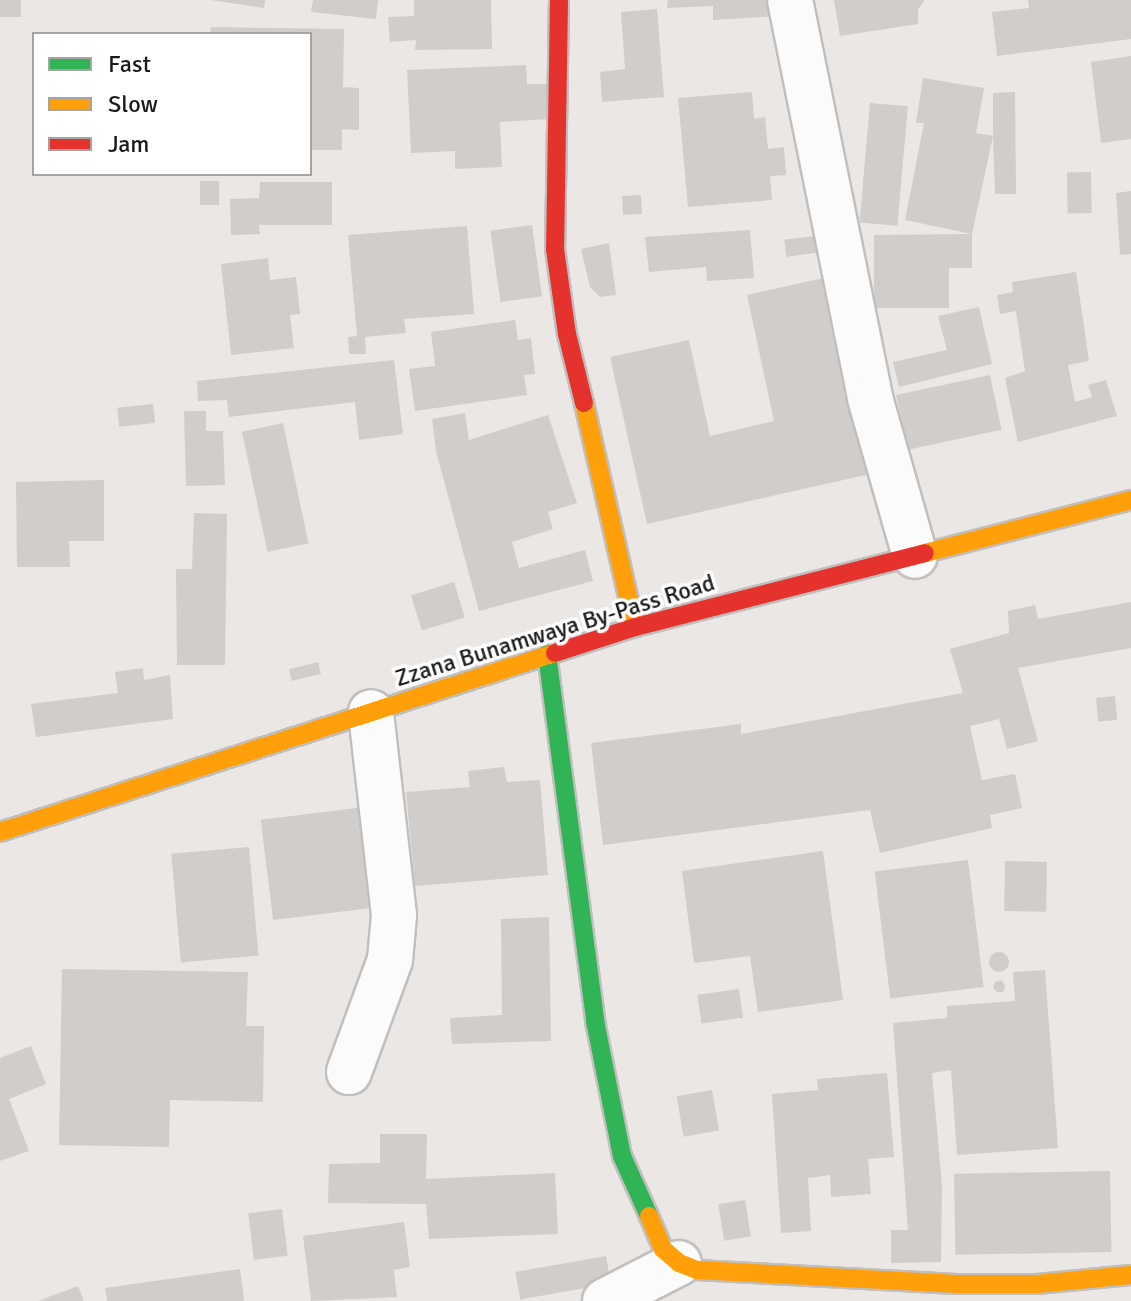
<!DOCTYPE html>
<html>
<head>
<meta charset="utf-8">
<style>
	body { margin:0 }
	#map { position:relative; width:1131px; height:1301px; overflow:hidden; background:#eae7e4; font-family:Signika,sans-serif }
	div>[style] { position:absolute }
	.building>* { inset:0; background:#d1cdcb; transform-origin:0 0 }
	.round { border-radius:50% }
	.roads { filter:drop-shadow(2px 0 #c1bfbe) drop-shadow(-2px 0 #c1bfbe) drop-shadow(0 2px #c1bfbe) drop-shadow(0 -2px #c1bfbe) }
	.street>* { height:44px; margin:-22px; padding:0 22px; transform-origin:22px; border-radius:22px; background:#fcfbfb }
	.fast>* { height:18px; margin:-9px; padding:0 9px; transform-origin:9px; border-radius:9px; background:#30b455 }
	.slow>* { height:18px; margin:-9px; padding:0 9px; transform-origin:9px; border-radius:9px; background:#ff9f0a }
	.jam>* { height:18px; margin:-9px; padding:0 9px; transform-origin:9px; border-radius:9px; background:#e5322d }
	span { translate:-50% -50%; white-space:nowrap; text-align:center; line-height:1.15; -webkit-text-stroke:7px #fff; paint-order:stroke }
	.street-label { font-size:24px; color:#1b1b1b }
	.legend { position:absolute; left:32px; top:32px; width:280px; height:144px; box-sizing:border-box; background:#fff; border:2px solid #a4a4a4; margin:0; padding:10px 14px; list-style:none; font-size:24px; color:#1b1b1b }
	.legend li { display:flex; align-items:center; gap:16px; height:40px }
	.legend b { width:40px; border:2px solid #a4a4a4 }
</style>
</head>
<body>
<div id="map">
	<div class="building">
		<div style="left:0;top:0;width:21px;height:17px"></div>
		<div style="clip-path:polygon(211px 0,265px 0,264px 8px)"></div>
		<div style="clip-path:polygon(313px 0,378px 0,376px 19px,311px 12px)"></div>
		<div style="clip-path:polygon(414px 0,491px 0,492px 49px,415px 50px,416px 40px,390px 42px,388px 17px,414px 16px)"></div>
		<div style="clip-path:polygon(668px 0,779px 0,780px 16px,713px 20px,713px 6px,667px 8px)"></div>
		<div style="clip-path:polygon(834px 0,925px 0,918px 9px,918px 24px,840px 36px)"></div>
		<div style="clip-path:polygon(1028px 0,1131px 0,1131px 39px,997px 56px,992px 12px,1029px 8px)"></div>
		<div style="clip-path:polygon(657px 9px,664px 97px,602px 102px,600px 72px,625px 69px,621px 12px)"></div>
		<div style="clip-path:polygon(211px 27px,344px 29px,343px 87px,359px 88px,359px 130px,342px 129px,342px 150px,310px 150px,310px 34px,210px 34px)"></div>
		<div style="clip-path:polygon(1131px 56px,1131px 139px,1101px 143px,1091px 62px)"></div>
		<div style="clip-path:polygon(526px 65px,527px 84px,548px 84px,549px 119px,500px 122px,502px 167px,455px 169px,455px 151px,411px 153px,407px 70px)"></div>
		<div style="clip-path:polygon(923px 78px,984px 88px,976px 133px,993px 136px,993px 93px,1015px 92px,1016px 194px,995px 194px,993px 136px,972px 234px,905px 220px,924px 123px,916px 123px)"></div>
		<div style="clip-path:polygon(752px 92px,754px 119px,765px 117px,768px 149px,784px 147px,786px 175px,770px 176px,772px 200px,688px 207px,678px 98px)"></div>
		<div style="left:870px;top:103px;width:38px;height:120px;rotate:5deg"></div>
		<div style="left:1091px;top:172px;width:41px;height:24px;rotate:89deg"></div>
		<div style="left:219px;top:181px;width:24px;height:19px;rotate:90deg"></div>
		<div style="clip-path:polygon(260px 182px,332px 182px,332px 225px,259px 225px,260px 234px,231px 235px,230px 199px,259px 198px)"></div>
		<div style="clip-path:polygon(1131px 191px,1131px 254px,1120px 255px,1116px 193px)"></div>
		<div style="left:641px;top:195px;width:19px;height:19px;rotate:87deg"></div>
		<div style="left:532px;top:225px;width:72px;height:42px;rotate:82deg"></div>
		<div style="clip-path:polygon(467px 226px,474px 314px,404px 319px,406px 333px,365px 337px,366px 354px,349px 354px,348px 337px,357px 336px,348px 235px)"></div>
		<div style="clip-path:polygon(750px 230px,754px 278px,707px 281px,706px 267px,649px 272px,645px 237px)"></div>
		<div style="clip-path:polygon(972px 234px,972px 268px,949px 268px,949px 308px,874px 308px,874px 235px)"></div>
		<div style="left:823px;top:235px;width:17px;height:39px;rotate:83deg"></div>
		<div style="clip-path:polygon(609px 243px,616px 295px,600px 297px,590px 287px,581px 249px)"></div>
		<div style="clip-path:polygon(268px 258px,270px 280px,296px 277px,300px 314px,290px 315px,294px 348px,231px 355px,221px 264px)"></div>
		<div style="clip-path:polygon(1076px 272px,1089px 361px,1068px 365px,1075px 402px,1092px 397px,1088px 385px,1106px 380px,1117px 416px,1018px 442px,1005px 378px,1025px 371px,1016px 311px,1000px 314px,997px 295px,1013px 292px,1012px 282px)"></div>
		<div style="clip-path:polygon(828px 277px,870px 474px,647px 524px,610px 357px,689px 340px,710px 436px,774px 421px,747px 295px)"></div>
		<div style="clip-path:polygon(979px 307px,992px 364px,899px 387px,893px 362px,947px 350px,938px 316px)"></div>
		<div style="clip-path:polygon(515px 320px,518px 340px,531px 338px,535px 374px,524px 375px,527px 395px,415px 411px,409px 369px,435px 366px,431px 332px)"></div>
		<div style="clip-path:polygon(394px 360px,403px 434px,359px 440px,355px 402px,229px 417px,227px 400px,198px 401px,197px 381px)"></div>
		<div style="left:990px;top:375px;width:56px;height:96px;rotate:78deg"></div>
		<div style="left:153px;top:404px;width:19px;height:36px;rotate:84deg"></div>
		<div style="clip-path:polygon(184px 411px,206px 411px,206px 431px,223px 431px,225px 485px,186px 486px)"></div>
		<div style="clip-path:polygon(465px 413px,469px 440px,548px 415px,577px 503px,548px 512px,553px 529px,512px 542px,519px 568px,585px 550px,593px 581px,479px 611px,436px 451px,432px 419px)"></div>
		<div style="left:283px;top:423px;width:123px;height:42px;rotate:78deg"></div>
		<div style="clip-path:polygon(104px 480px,104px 541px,69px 541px,70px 567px,17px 567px,16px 482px)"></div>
		<div style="clip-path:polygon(194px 513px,227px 514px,225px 665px,177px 665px,176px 569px,192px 569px)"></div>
		<div style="left:454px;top:582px;width:37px;height:45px;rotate:73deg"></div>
		<div style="clip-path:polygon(1131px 602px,1131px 648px,1018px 668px,1038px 741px,1007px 749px,999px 719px,970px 726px,982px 780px,1015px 774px,1022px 808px,990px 815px,992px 828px,880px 853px,870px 810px,603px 845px,591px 743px,741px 724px,741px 734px,963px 693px,950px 649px,1009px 633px,1008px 611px,1035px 605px,1038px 619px)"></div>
		<div style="left:318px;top:662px;width:12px;height:30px;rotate:76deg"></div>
		<div style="clip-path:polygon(143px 668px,144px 680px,170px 675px,173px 719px,36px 737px,31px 704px,118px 693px,115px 672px)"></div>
		<div style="left:1115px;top:696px;width:24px;height:19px;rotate:85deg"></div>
		<div style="clip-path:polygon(504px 767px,507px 782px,540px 780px,548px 875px,415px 886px,406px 792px,470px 787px,468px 771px)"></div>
		<div style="left:365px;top:807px;width:101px;height:105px;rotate:83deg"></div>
		<div style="left:249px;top:847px;width:109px;height:78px;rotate:85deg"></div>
		<div style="clip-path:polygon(823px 851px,843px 1000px,758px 1012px,750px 956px,694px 963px,682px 871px)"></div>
		<div style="left:968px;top:860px;width:128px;height:94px;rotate:83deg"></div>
		<div style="left:1005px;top:861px;width:42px;height:50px;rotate:1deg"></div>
		<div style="clip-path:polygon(549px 917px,551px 1041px,452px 1044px,450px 1018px,502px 1015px,501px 919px)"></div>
		<div class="round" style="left:989px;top:952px;width:20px;height:20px"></div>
		<div style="clip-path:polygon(62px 969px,248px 972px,246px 1026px,264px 1026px,263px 1102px,170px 1100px,169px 1147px,59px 1145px)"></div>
		<div style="clip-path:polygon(1045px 970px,1058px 1148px,957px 1155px,951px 1070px,932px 1073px,942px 1186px,941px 1262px,891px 1263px,891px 1230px,908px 1230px,893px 1023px,947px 1018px,947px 1006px,1015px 1001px,1013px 972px)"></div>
		<div style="clip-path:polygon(1002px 980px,1005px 986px,1003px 992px,997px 992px,993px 988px,995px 982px)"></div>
		<div style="left:739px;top:989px;width:29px;height:42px;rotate:82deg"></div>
		<div style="clip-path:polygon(31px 1046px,46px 1084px,9px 1099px,29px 1151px,0 1161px,0 1058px)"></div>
		<div style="clip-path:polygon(887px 1073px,894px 1157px,868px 1159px,871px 1194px,831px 1197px,830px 1175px,808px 1178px,811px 1231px,781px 1233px,772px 1094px,818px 1090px,817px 1079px)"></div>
		<div style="left:712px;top:1090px;width:41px;height:36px;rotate:80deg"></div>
		<div style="clip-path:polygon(380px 1134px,427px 1134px,426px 1179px,555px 1173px,558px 1234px,429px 1239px,426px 1204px,328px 1203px,329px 1164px,380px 1163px)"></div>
		<div style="left:1110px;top:1171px;width:81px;height:156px;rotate:89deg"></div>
		<div style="left:745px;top:1200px;width:37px;height:27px;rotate:81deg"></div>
		<div style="left:282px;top:1209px;width:47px;height:34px;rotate:83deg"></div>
		<div style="clip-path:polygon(404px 1222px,410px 1267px,394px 1270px,397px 1297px,311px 1301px,303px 1236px)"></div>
		<div style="left:606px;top:1256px;width:28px;height:92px;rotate:80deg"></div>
		<div style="clip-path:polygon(240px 1269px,244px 1301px,107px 1301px,105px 1288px)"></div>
		<div style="clip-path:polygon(78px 1286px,84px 1301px,38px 1301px)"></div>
	</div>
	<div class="roads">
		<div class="street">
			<div style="left:790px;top:0;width:406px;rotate:78.6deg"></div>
			<div style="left:870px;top:398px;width:164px;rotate:74.1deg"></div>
			<div style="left:349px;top:1072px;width:119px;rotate:-69.9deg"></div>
			<div style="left:390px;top:960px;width:45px;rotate:-84.9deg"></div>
			<div style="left:394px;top:915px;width:204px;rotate:-96.5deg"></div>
			<div style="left:605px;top:1301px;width:83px;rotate:-27.2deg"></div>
		</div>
		<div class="fast">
			<div style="left:547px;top:654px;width:370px;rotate:82.5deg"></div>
			<div style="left:595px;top:1021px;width:138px;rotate:78.7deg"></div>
			<div style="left:622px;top:1156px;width:66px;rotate:65.8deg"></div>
		</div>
		<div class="slow">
			<div style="left:584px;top:403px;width:230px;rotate:77.2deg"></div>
			<div style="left:925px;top:553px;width:213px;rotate:-14.4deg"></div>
			<div style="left:0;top:832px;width:583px;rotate:-17.88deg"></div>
			<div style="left:649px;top:1216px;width:36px;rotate:67deg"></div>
			<div style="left:663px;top:1249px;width:21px;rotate:41deg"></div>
			<div style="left:679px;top:1263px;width:19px;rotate:21deg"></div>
			<div style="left:697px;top:1270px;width:260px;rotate:3.1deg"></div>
			<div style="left:957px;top:1284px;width:80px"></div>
			<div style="left:1037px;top:1284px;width:94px;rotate:-5.5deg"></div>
		</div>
		<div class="jam">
			<div style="left:559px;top:0;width:249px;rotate:90.9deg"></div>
			<div style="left:555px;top:249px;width:86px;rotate:82deg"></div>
			<div style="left:567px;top:334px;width:71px;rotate:76.2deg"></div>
			<div style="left:555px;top:653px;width:84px;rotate:-18deg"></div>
			<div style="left:635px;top:627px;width:299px;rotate:-14.3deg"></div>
		</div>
	</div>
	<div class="street-label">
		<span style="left:555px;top:631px;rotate:-17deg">Zzana Bunamwaya By-Pass Road</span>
	</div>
	<ul class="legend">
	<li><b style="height:10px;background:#30b455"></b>Fast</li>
	<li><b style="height:10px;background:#ff9f0a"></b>Slow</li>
	<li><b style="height:10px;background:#e5322d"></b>Jam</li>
	</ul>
</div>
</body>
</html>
